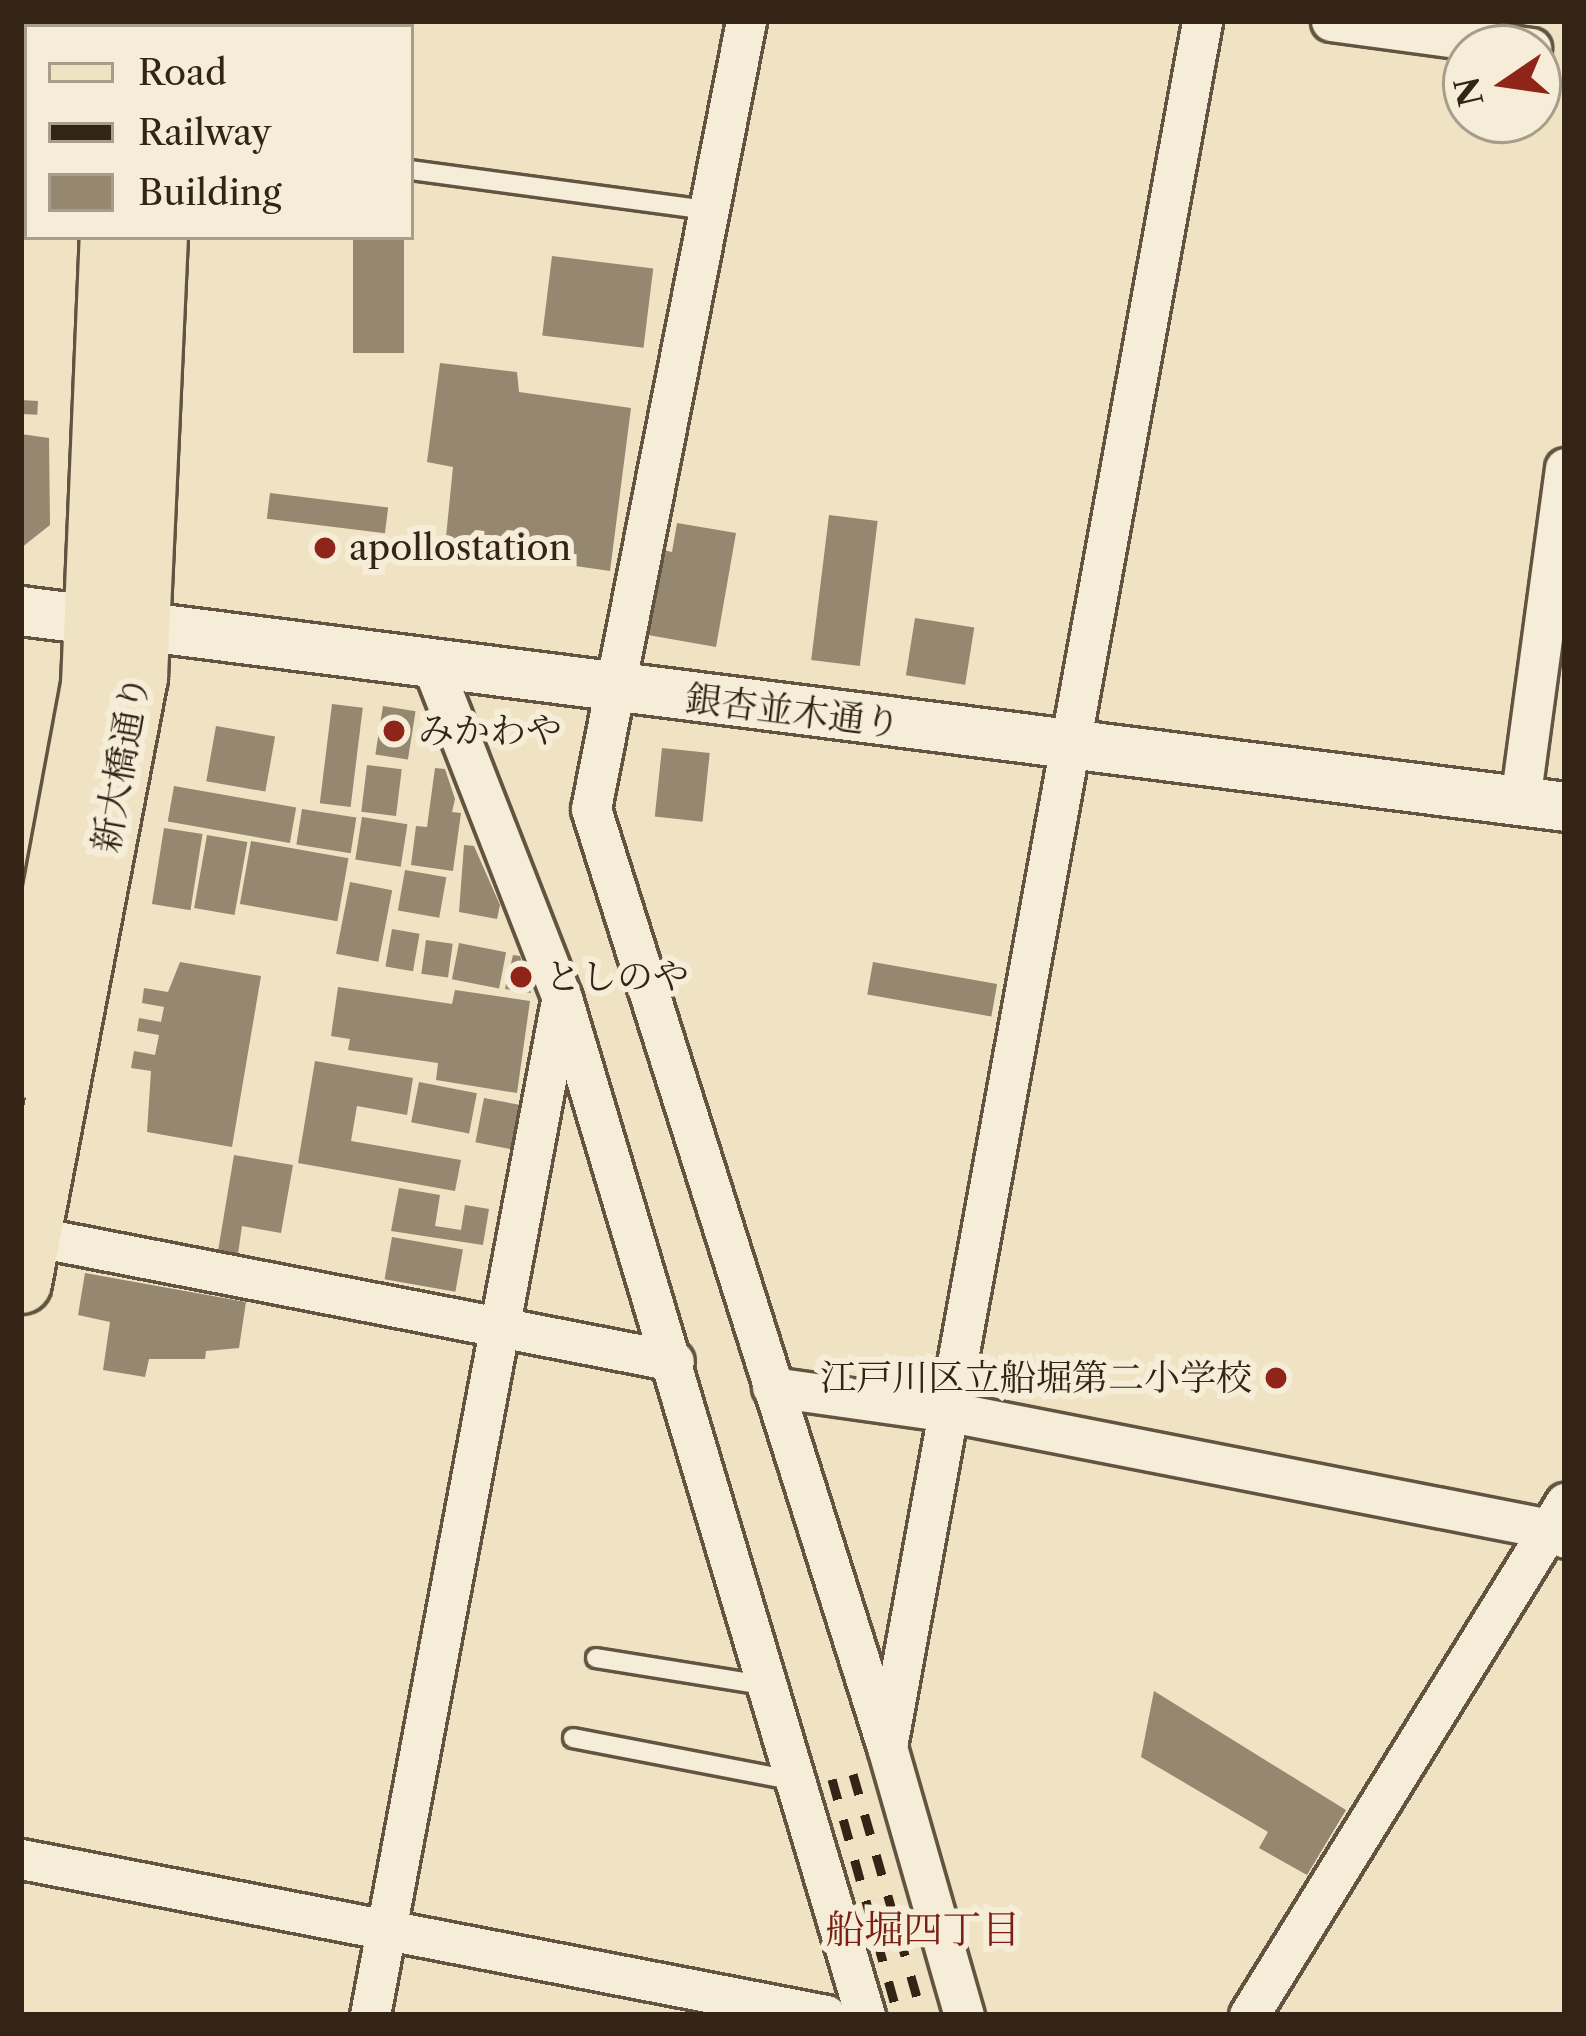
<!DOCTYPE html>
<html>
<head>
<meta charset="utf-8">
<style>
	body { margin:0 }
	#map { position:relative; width:1586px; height:2036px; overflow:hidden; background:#efe3c3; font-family:"Libre Caslon Text","Noto Serif JP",serif }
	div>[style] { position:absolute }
	.building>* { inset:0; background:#958770; transform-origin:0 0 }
	.roads { filter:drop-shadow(3px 0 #625441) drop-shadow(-3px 0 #625441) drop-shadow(0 3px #625441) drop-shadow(0 -3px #625441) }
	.service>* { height:18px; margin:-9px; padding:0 9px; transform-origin:9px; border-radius:9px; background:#f5edd8 }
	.minor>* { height:39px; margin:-19.5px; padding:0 19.5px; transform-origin:19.5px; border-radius:19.5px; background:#f5edd8 }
	.tertiary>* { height:48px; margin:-24px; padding:0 24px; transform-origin:24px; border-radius:24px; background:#f5edd8 }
	.primary>* { height:60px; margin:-30px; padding:0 30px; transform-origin:30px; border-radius:30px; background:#efe3c3 }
	.rail>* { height:9px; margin-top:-4.5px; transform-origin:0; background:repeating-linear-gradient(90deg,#332416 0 21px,transparent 0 42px) }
	.dots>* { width:33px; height:33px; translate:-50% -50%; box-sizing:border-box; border:6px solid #f5edd8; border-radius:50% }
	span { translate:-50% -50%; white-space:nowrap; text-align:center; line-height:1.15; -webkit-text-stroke:12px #f5edd8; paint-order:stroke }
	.poi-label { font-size:36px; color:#332416 }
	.left { translate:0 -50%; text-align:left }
	.right { translate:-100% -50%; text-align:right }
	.street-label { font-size:36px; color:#332416 }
	.neighbourhood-label { font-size:39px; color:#7a1f14 }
	.frame { position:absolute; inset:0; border:24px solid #332416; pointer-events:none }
	.legend { position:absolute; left:24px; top:24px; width:390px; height:216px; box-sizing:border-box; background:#f5edd8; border:3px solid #a79d8a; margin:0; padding:15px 21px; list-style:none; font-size:36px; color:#332416 }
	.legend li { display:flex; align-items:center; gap:24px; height:60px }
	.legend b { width:60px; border:3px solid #a79d8a }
	.north { position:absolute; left:1442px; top:24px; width:120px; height:120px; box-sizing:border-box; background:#f5edd8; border:3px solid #a79d8a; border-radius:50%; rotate:257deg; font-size:33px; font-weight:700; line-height:48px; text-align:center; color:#332416 }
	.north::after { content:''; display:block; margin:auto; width:42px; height:54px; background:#8f2418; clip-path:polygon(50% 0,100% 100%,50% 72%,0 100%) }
</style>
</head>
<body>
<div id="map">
	<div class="building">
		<div style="left:353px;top:237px;width:51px;height:116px"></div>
		<div style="left:552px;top:256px;width:102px;height:80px;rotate:7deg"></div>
		<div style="clip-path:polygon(440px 363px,517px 372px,519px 392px,631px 408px,610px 571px,445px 547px,453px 467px,427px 462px)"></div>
		<div style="left:21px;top:400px;width:17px;height:14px;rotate:3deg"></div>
		<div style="clip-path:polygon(21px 434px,49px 438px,50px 525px,21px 548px)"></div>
		<div style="left:270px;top:493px;width:119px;height:26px;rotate:7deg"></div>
		<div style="left:829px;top:515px;width:49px;height:146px;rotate:7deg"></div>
		<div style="clip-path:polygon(677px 523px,736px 533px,716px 647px,648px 635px,663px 550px,672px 552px)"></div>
		<div style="left:915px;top:618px;width:60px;height:58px;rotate:9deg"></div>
		<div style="left:332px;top:704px;width:31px;height:100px;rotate:7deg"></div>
		<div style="left:383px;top:706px;width:33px;height:49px;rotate:9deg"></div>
		<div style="left:216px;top:726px;width:60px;height:56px;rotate:10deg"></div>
		<div style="left:662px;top:748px;width:48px;height:69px;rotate:6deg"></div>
		<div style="left:367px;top:765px;width:35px;height:47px;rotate:7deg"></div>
		<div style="clip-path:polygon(435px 768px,445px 769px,455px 799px,452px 812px,461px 813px,453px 871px,411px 865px,416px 826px,427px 827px)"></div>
		<div style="left:174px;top:786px;width:124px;height:36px;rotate:10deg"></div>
		<div style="left:302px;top:809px;width:55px;height:36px;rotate:9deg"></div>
		<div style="left:362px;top:817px;width:46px;height:43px;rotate:9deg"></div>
		<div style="left:164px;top:828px;width:39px;height:77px;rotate:9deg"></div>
		<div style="left:207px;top:835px;width:41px;height:74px;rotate:10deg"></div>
		<div style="left:251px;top:841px;width:99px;height:64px;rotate:10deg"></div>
		<div style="clip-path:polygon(464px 845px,474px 846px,500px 905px,497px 919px,459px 912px)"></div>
		<div style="left:405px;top:870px;width:42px;height:41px;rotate:10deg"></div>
		<div style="left:350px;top:882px;width:43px;height:73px;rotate:11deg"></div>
		<div style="left:392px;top:929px;width:28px;height:38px;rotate:10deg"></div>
		<div style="left:426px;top:940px;width:27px;height:34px;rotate:8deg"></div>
		<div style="left:459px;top:943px;width:48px;height:37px;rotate:11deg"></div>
		<div style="clip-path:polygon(513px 955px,520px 956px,531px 993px,505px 989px)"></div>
		<div style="clip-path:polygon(180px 962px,261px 976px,232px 1147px,147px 1132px,151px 1071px,131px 1068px,134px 1051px,155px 1055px,159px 1035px,137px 1031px,139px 1018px,161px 1022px,164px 1007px,142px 1003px,144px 988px,168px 992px)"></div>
		<div style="left:873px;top:962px;width:126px;height:33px;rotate:10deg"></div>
		<div style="clip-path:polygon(338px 987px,452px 1004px,455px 990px,530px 1001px,517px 1093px,436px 1080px,438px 1063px,348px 1050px,350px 1039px,331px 1036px)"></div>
		<div style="clip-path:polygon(315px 1061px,413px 1078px,407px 1115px,357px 1106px,351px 1141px,461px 1160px,455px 1191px,298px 1163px)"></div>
		<div style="left:419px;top:1082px;width:59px;height:41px;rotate:11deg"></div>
		<div style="left:484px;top:1098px;width:36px;height:45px;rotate:11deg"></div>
		<div style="clip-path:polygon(234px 1155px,293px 1165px,281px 1233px,242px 1226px,238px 1254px,218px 1251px)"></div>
		<div style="clip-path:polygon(399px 1188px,440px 1195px,435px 1226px,461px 1230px,465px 1205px,489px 1209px,483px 1245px,391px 1231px)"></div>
		<div style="left:392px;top:1237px;width:72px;height:43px;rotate:10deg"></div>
		<div style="clip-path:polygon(85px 1273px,246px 1302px,239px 1348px,206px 1351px,205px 1359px,149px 1359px,145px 1377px,103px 1370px,110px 1322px,78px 1315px)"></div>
		<div style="clip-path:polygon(1154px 1691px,1346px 1810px,1307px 1875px,1259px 1848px,1268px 1832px,1141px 1757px)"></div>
	</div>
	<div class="roads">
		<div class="service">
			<div style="left:411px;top:170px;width:300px;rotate:7.7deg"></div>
			<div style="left:596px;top:1658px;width:175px;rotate:9.2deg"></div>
			<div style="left:573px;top:1738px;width:228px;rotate:10.9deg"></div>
		</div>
		<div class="minor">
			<div style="left:746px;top:21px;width:803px;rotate:101.13deg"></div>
			<div style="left:591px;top:809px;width:984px;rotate:72.49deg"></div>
			<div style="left:887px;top:1747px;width:279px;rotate:74deg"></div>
			<div style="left:1331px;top:21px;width:202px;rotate:7.7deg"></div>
			<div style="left:432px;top:665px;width:357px;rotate:68.7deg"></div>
			<div style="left:562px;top:998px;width:1061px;rotate:73.41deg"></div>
			<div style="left:1520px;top:801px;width:336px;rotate:-82.3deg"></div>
			<div style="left:21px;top:1234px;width:665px;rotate:11.01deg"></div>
			<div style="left:772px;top:1387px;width:181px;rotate:8deg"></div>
			<div style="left:951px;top:1412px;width:609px;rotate:11.07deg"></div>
			<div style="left:1549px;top:1529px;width:18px;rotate:29deg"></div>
			<div style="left:888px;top:1741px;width:1748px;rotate:-79.65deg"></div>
			<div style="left:21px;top:1859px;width:820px;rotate:10.97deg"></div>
			<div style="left:370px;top:2015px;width:1027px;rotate:-79.34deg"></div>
			<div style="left:1249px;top:2015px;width:602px;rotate:-58.32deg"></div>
		</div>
		<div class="tertiary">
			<div style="left:21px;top:611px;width:1556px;rotate:7.23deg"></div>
		</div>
		<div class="primary">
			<div style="left:118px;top:27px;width:6px;rotate:-90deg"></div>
			<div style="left:162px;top:27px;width:6px;rotate:-90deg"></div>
			<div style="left:21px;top:1068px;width:391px;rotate:-79.5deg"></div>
			<div style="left:92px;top:684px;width:447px;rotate:-87.6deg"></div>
			<div style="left:21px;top:1283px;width:617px;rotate:-79.16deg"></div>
			<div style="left:137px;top:677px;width:440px;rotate:-87.4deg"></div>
		</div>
	</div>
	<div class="rail">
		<div style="left:853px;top:1774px;width:251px;rotate:74deg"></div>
		<div style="left:832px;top:1779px;width:245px;rotate:74.4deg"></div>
	</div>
	<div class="dots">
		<div style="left:325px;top:548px;background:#8f2418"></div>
		<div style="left:394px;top:731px;background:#8f2418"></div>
		<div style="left:521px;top:977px;background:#8f2418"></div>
		<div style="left:1276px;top:1378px;background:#8f2418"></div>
	</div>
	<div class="poi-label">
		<span class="left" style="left:349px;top:548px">apollostation</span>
		<span class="left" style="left:418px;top:731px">みかわや</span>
		<span class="left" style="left:545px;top:977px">としのや</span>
		<span class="right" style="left:1252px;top:1378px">江戸川区立船堀第二小学校</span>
	</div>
	<div class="street-label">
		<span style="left:793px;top:711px;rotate:7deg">銀杏並木通り</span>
		<span style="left:121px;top:764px;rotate:-80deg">新大橋通り</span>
	</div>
	<div class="neighbourhood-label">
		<span style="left:923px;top:1929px">船堀四丁目</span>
	</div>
	<div class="frame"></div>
	<ul class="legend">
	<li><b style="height:15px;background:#efe3c3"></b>Road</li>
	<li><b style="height:15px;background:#332416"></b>Railway</li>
	<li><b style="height:33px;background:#958770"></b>Building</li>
	</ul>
	<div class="north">N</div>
</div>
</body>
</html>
